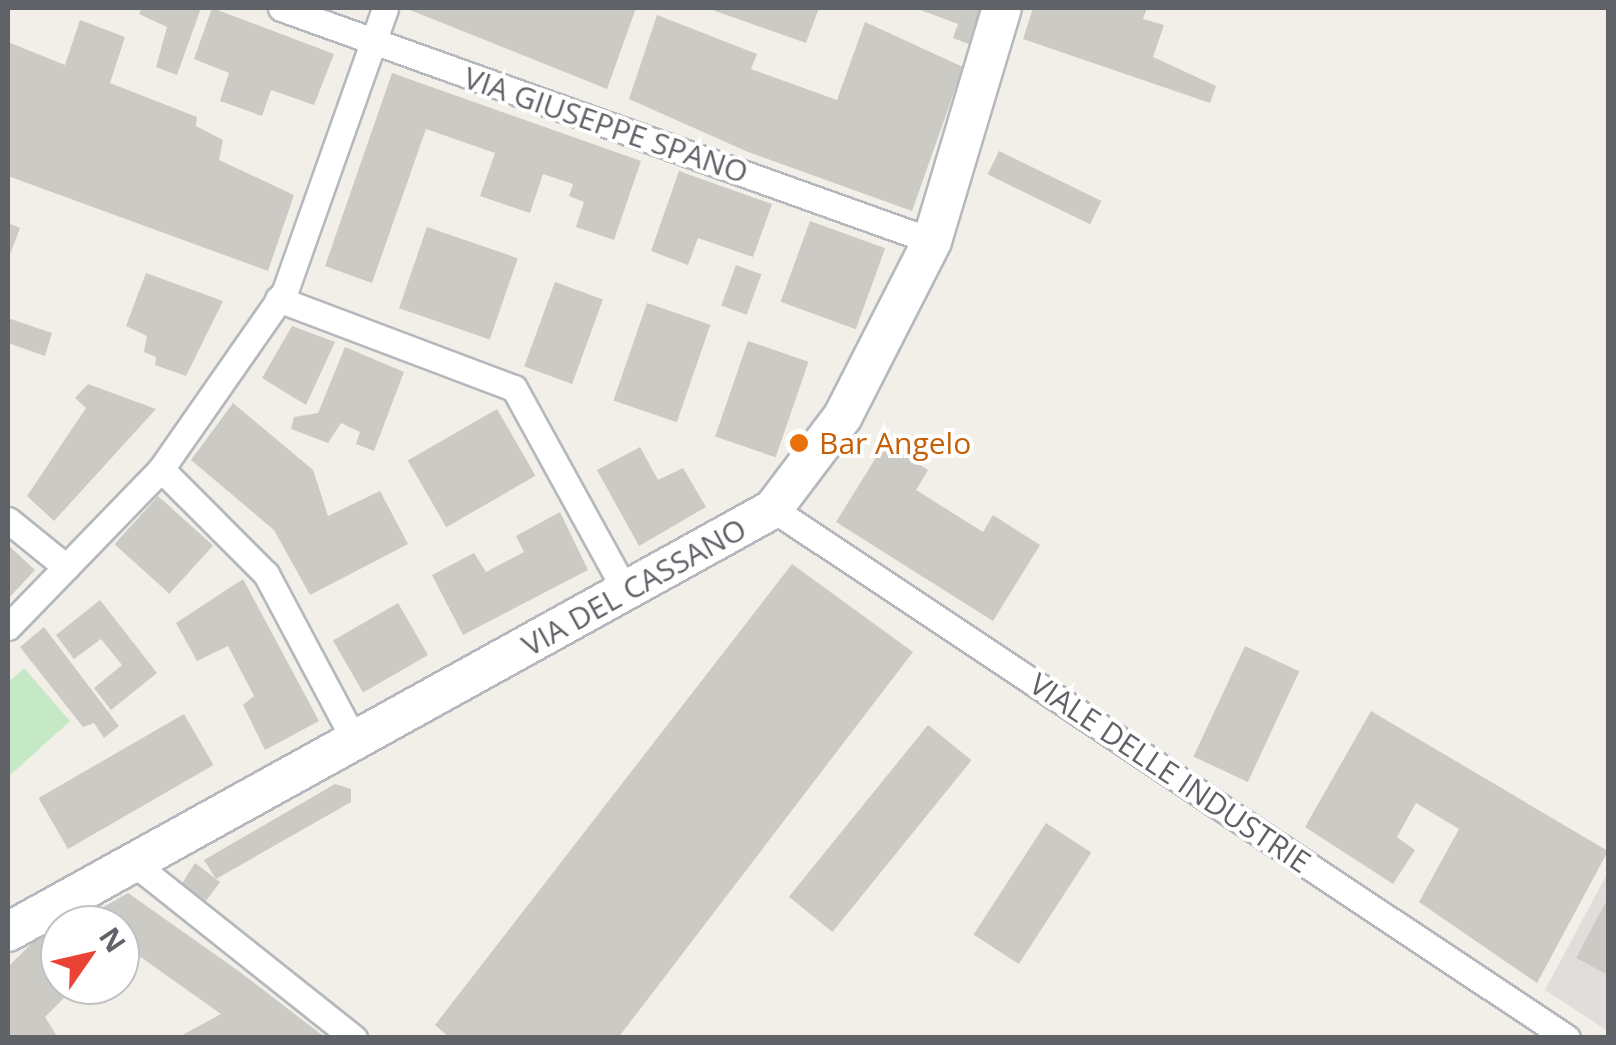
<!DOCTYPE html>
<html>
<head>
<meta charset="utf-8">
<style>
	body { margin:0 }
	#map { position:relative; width:1616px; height:1045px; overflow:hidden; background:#f1efe8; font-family:"Open Sans",sans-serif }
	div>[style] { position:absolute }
	.industrial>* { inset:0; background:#e0deda }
	.green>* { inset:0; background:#c5e8c5 }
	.building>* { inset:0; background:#cccac5; transform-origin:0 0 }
	.roads { filter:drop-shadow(2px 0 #b5b8bc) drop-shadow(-2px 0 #b5b8bc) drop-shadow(0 2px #b5b8bc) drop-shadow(0 -2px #b5b8bc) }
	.street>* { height:25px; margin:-12.5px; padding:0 12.5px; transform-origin:12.5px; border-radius:12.5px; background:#fff }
	.secondary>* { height:38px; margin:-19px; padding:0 19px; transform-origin:19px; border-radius:19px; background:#fff }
	.dots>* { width:28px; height:28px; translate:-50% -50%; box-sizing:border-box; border:5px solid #fff; border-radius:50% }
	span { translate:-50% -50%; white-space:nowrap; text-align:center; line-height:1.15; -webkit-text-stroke:8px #fff; paint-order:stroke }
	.street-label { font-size:30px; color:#5f6368 }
	.food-label { font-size:30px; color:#c56008 }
	.left { translate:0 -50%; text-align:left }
	.frame { position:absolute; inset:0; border:10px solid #5f6368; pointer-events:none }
	.north { position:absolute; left:40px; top:905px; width:100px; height:100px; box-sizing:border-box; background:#fff; border:2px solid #bfc1c3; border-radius:50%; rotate:56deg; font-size:28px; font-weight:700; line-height:40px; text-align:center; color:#5f6368 }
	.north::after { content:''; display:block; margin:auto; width:35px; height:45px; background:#ea4335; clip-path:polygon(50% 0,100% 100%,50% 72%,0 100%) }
</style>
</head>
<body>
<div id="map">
	<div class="industrial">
		<div style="clip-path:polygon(1608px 872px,1608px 1031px,1545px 990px)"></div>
	</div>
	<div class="green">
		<div style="clip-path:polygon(24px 668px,70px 721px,8px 777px,8px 683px)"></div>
	</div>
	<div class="building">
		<div style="clip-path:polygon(142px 8px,201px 8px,177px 75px,156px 67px,167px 27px,139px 14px)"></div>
		<div style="clip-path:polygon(212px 8px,334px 54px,314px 105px,271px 90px,262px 116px,220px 101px,229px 73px,194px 59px)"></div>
		<div style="clip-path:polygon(405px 8px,636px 8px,607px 89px)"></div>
		<div style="clip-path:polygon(707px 8px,819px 8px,806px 43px)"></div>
		<div style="clip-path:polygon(915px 8px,985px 8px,971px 45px,953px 38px,958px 24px)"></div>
		<div style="clip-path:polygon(1033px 8px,1147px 8px,1143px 19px,1164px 25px,1153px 57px,1216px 86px,1210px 103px,1023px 39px)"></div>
		<div style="clip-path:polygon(657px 15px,757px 54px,751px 69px,837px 100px,865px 22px,963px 67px,912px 211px,748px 152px,629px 99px)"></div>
		<div style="clip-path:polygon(80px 20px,125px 37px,110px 83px,197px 117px,196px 126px,223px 140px,219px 160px,294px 195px,268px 271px,8px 176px,8px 42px,65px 65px)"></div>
		<div style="clip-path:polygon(392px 73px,641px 161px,614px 240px,576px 227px,584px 202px,569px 196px,573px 184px,543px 174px,530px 213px,480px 196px,495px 153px,426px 129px,372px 283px,325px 266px)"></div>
		<div style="left:999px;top:151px;width:114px;height:26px;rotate:26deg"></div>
		<div style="clip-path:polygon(679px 171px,772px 204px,753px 257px,698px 238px,688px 265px,651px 251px)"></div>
		<div style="left:810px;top:221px;width:80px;height:86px;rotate:20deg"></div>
		<div style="clip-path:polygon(8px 223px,20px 228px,8px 260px)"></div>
		<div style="left:427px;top:227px;width:96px;height:86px;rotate:19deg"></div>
		<div style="left:736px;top:265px;width:27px;height:43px;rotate:20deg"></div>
		<div style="clip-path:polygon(146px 273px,223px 301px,186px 376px,155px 365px,156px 357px,144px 352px,147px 336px,126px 326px)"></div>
		<div style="left:555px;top:282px;width:51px;height:90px;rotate:20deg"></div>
		<div style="left:647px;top:303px;width:67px;height:103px;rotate:19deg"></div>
		<div style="clip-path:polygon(8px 318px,52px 333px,45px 356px,8px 343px)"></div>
		<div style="clip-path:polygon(292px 326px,335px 342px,306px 405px,262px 378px)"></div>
		<div style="left:748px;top:341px;width:64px;height:101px;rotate:19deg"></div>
		<div style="clip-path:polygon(345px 347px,404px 372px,374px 451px,356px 444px,360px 432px,341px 423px,328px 443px,291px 429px,294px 417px,318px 413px)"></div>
		<div style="clip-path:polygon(88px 384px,156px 409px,54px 521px,27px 496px,86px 408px,75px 398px)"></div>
		<div style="clip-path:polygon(233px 403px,313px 470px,328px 516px,380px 491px,408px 544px,310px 595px,274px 530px,191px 460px)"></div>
		<div style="left:497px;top:409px;width:77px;height:103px;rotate:60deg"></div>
		<div style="clip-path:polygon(885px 443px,928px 470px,916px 490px,983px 532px,993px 515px,1040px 545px,993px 621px,836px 522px)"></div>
		<div style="clip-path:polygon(640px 447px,658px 480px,683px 468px,706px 507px,639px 546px,597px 470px)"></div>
		<div style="left:158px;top:496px;width:74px;height:65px;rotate:42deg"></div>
		<div style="clip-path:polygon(560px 512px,588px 570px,463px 635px,432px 575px,474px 553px,486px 572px,524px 552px,516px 536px)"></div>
		<div style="clip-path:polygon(8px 545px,35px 570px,8px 599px)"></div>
		<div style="clip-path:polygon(792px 564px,913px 652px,618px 1038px,450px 1038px,435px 1025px)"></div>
		<div style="clip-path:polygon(243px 579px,319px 721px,265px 750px,243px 705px,254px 696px,228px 646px,197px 661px,176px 623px)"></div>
		<div style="clip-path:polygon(100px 600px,157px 673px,111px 710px,94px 688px,122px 665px,101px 639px,74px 659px,56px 635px)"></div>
		<div style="left:398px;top:603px;width:60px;height:75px;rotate:60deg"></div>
		<div style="clip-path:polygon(44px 627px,119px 726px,104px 738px,94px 723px,83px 727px,20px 647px)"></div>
		<div style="left:1245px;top:646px;width:60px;height:122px;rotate:25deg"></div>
		<div style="clip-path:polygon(1371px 711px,1608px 851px,1537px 983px,1419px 902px,1459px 829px,1416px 803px,1397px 837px,1415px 850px,1393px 884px,1305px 827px)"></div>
		<div style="left:184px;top:714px;width:59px;height:168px;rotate:60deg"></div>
		<div style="left:928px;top:725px;width:56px;height:221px;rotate:39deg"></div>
		<div style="clip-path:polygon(335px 784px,351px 789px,351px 802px,216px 879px,204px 860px)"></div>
		<div style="left:1046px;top:823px;width:54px;height:133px;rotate:33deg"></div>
		<div style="clip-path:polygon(195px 863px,220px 882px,206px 901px,181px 885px)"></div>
		<div style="clip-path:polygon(128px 893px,240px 972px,326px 1038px,177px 1038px,221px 1014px,125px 946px,120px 950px,120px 925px,60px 925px,60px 985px,77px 985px,45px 1017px,58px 1038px,8px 1038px,8px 967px,63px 912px,75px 923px)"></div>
		<div style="clip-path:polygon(1608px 898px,1608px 975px,1576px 958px)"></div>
	</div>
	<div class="roads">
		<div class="street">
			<div style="left:281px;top:8px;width:691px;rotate:19.69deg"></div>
			<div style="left:278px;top:299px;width:252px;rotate:20.7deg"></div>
			<div style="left:514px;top:388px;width:233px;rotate:61.2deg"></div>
			<div style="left:161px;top:469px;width:148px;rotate:45deg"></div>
			<div style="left:266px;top:574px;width:191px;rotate:62deg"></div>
			<div style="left:773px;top:509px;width:954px;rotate:33.67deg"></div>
			<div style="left:8px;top:520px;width:75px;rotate:39deg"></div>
			<div style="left:8px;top:627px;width:220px;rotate:-45.9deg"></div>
			<div style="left:161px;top:469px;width:217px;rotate:-55.1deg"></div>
			<div style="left:285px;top:291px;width:300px;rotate:-70.5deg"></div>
			<div style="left:135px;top:864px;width:280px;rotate:38.5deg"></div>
		</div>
		<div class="secondary">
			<div style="left:8px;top:932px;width:874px;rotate:-28.94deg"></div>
			<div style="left:773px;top:509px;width:116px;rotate:-53deg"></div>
			<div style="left:843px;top:416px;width:196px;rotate:-63deg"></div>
			<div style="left:932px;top:241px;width:243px;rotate:-73.3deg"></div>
		</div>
	</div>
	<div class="dots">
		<div style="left:799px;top:443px;background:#e8710a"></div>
	</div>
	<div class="street-label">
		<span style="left:606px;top:125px;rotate:19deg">VIA GIUSEPPE SPANO</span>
		<span style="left:634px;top:587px;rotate:-29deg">VIA DEL CASSANO</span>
		<span style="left:1170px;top:773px;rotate:34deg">VIALE DELLE INDUSTRIE</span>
	</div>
	<div class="food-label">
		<span class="left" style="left:819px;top:443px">Bar Angelo</span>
	</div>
	<div class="frame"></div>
	<div class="north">N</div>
</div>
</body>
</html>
